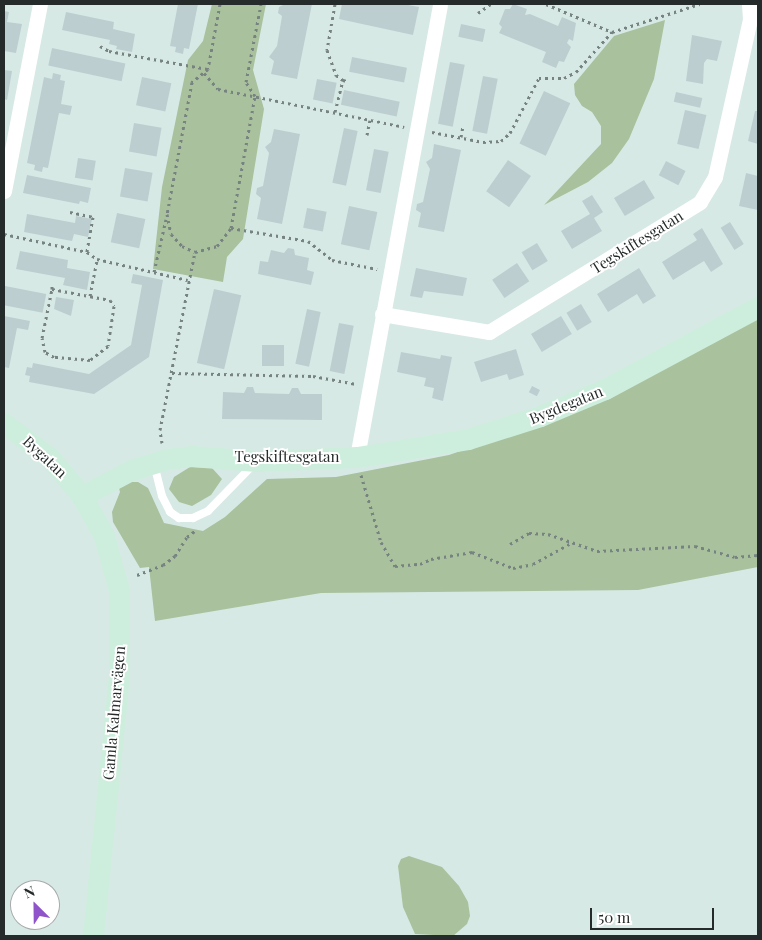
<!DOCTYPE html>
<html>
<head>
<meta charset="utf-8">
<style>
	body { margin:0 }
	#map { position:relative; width:762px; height:940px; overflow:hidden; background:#d7e9e5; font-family:"Playfair Display",serif }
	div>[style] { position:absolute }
	.green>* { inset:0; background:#a9c19d }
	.building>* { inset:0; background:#bdced1; transform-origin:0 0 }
	.path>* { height:3px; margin-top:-1.5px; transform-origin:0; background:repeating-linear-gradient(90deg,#778381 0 2.5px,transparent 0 6.5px) }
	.lane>* { height:8px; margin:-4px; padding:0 4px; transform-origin:4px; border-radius:4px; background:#fff }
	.street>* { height:15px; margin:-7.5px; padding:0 7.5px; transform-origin:7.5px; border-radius:7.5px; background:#fff }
	.secondary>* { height:21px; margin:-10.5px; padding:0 10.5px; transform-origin:10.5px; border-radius:10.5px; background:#cdeedd }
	span { translate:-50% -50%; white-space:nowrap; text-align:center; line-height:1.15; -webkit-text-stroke:4px #fff; paint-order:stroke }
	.street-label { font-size:15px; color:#242b2a }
	.frame { position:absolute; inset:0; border:5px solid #242b2a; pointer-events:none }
	.north { position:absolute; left:10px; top:880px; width:50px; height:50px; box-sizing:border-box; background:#fff; border:1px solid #a7aaaa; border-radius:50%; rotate:337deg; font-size:14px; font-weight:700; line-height:20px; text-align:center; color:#242b2a }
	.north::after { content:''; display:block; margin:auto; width:18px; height:22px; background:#8f54ca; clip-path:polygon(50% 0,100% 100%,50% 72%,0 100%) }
	.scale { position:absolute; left:590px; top:908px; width:124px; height:22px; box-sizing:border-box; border:2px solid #242b2a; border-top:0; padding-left:6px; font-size:15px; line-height:18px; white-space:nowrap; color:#242b2a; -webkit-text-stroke:4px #fff; paint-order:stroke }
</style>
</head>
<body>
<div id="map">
	<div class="green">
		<div style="clip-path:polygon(212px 4px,266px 4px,253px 70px,264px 109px,243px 239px,227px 257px,223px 282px,153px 269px,162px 187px,188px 60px,203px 41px)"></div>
		<div style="clip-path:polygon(665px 20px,654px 79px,629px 139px,612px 163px,588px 182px,544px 205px,601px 144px,601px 126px,592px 112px,582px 106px,575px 95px,574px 84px,614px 36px)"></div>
		<div style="clip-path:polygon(758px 316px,758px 567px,638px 590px,321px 593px,155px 621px,149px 567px,140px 568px,113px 522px,112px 512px,120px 492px,119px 488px,127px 482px,138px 482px,148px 488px,164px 523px,203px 531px,225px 517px,267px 479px,336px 477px,449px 455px,538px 424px)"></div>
		<div style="clip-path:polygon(190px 467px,212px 468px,222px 479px,211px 495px,192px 506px,179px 502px,169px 489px,174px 477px)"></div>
		<div style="clip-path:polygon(409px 856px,442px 867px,459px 886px,468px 902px,470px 916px,467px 924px,453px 936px,415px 934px,403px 907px,398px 866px,401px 859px)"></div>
	</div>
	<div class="building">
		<div style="clip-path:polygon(178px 4px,198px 4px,189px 49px,184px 48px,183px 54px,175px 52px,176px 47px,170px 46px)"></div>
		<div style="clip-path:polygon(285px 4px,312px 4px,297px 79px,271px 74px,274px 61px,269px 57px,277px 46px,282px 16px,278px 13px,279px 7px)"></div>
		<div style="clip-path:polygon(342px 4px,403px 4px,419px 7px,413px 35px,339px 19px)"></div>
		<div style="clip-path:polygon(513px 4px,527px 9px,525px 15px,530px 14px,558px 26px,562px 17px,576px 23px,573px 41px,569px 39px,567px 43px,571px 47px,564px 62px,559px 61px,556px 68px,542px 62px,546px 52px,499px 33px,502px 27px,499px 24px,505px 9px,510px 9px)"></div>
		<div style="clip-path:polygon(4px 11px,9px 12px,7px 22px,22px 24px,16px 53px,4px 51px)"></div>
		<div style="clip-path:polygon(66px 12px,114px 22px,113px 29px,135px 34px,132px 52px,116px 49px,117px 46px,109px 44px,110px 40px,62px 30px)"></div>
		<div style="left:461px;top:24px;width:25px;height:13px;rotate:12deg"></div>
		<div style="clip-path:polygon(692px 35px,722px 41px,717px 61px,707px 59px,704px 63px,703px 84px,686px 81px)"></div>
		<div style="left:52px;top:48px;width:75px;height:18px;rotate:12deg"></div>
		<div style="left:352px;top:57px;width:56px;height:15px;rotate:11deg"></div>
		<div style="left:450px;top:62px;width:15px;height:63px;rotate:11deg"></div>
		<div style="clip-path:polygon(4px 70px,12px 71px,7px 100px,4px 99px)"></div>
		<div style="clip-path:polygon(53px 73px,61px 75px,60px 80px,65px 81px,61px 104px,72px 106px,70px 115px,59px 113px,48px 168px,43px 167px,42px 172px,34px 170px,35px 165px,27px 163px,44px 77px,52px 79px)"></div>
		<div style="left:483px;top:76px;width:15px;height:56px;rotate:11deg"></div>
		<div style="left:142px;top:77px;width:30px;height:29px;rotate:12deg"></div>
		<div style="left:317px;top:79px;width:20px;height:21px;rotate:11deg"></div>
		<div style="left:344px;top:90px;width:57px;height:15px;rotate:12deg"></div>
		<div style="left:544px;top:91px;width:29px;height:58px;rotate:25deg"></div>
		<div style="left:676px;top:92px;width:27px;height:10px;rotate:13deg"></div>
		<div style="left:685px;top:110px;width:22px;height:35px;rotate:13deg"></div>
		<div style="clip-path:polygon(755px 111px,758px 111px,758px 144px,748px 141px)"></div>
		<div style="left:134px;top:123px;width:28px;height:29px;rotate:10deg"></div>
		<div style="left:344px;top:128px;width:14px;height:56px;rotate:12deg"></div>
		<div style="clip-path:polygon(274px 129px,300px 134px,282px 224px,257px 219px,261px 198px,256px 194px,257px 188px,263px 186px,269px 153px,265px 147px,271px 142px)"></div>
		<div style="clip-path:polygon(434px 144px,461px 150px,444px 232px,418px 227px,421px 213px,416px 210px,417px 204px,423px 202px,430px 169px,426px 162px,432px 158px)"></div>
		<div style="left:374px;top:149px;width:15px;height:42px;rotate:11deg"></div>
		<div style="left:78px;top:158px;width:18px;height:20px;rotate:9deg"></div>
		<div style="left:508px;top:160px;width:28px;height:38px;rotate:35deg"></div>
		<div style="left:666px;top:161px;width:22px;height:16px;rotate:27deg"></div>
		<div style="left:125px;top:168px;width:28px;height:29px;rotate:10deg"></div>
		<div style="clip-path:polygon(746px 173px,758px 176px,758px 210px,739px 206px)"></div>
		<div style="clip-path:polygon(27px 175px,91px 188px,88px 203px,80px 201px,79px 204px,23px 193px)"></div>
		<div style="left:644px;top:180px;width:21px;height:35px;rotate:59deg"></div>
		<div style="clip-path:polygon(592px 195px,603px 212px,594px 218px,602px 231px,572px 249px,561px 231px,590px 214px,582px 201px)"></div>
		<div style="left:349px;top:206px;width:29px;height:39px;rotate:12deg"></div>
		<div style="left:307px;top:208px;width:20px;height:20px;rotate:11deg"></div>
		<div style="left:117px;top:213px;width:29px;height:30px;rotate:12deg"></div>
		<div style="clip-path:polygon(27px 214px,75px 223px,76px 216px,92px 219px,88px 237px,74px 234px,72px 241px,24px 232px)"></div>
		<div style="left:730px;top:222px;width:26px;height:11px;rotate:58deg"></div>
		<div style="clip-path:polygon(702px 228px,723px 264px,711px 272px,704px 261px,673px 280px,662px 262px,697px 240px,693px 234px)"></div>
		<div style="left:537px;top:243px;width:21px;height:18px;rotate:59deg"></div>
		<div style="clip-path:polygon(288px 248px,294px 249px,295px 255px,309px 258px,307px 270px,314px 272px,311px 285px,258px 274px,260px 261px,268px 262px,271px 250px,284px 253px)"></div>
		<div style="clip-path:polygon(20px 251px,68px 260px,67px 268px,90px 272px,87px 290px,63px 285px,65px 278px,16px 269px)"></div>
		<div style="left:517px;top:263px;width:22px;height:30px;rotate:56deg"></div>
		<div style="clip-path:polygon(416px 268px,467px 278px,463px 296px,424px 291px,422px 298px,410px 296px)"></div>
		<div style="clip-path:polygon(639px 268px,656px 296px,643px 304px,637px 294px,608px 312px,597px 294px)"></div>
		<div style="clip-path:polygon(133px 274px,163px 280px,149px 357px,94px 394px,29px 382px,30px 376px,25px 375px,27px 367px,32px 368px,33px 363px,89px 374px,131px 345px,142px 285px,131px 283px)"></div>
		<div style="left:5px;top:286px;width:42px;height:19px;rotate:11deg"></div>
		<div style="left:214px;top:289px;width:28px;height:76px;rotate:13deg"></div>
		<div style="clip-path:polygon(56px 297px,74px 300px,71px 316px,54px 309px)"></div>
		<div style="left:581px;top:304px;width:21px;height:17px;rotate:59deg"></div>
		<div style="left:307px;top:309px;width:14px;height:56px;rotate:12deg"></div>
		<div style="clip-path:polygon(4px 316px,30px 321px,28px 330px,17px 328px,9px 368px,4px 367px)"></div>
		<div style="left:561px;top:316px;width:21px;height:35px;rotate:59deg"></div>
		<div style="left:339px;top:323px;width:15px;height:49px;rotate:11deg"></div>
		<div style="left:262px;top:345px;width:22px;height:21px"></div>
		<div style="clip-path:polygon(516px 349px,524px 375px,509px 380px,507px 374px,481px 382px,474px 362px)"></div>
		<div style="clip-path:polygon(401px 352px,440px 359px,441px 355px,452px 357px,443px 401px,432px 398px,434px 388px,424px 386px,426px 378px,397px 372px)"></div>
		<div style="left:532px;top:386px;width:9px;height:7px;rotate:27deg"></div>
		<div style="clip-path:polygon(247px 387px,253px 387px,255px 393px,289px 394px,292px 388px,298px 388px,301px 394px,322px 394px,322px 420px,222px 419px,223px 392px,244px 393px)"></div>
	</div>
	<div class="path">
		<div style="left:220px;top:4px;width:66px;rotate:100.5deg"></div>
		<div style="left:208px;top:69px;width:21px;rotate:141deg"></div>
		<div style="left:192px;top:82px;width:134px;rotate:100.7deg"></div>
		<div style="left:167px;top:214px;width:20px;rotate:79deg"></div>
		<div style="left:171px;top:234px;width:16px;rotate:47deg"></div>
		<div style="left:182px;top:246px;width:14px;rotate:25deg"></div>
		<div style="left:195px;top:252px;width:23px;rotate:-15deg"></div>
		<div style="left:217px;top:246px;width:23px;rotate:-52deg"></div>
		<div style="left:231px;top:228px;width:134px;rotate:-79.7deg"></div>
		<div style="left:255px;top:96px;width:17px;rotate:-123deg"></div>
		<div style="left:246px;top:82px;width:79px;rotate:-79.1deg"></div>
		<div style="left:335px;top:4px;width:47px;rotate:99.9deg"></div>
		<div style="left:327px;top:50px;width:27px;rotate:70deg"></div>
		<div style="left:336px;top:75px;width:9px;rotate:36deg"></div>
		<div style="left:546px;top:4px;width:72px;rotate:23deg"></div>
		<div style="left:612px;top:32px;width:92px;rotate:-17.7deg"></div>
		<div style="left:478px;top:13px;width:16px;rotate:-35deg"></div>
		<div style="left:100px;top:46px;width:10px;rotate:29deg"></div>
		<div style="left:109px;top:51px;width:100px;rotate:10.4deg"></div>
		<div style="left:204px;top:73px;width:21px;rotate:49deg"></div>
		<div style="left:218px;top:89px;width:190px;rotate:11.5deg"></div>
		<div style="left:335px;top:112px;width:33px;rotate:-76deg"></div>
		<div style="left:343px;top:80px;width:4px;rotate:14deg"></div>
		<div style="left:432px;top:132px;width:52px;rotate:11.1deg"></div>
		<div style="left:483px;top:142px;width:18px;rotate:-3deg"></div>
		<div style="left:501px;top:141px;width:12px;rotate:-42deg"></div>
		<div style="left:510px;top:133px;width:62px;rotate:-62.2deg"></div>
		<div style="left:539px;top:78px;width:25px"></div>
		<div style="left:564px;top:78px;width:13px;rotate:-27deg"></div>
		<div style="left:576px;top:72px;width:54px;rotate:-48deg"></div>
		<div style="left:367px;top:135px;width:15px;rotate:-79deg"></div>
		<div style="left:461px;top:137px;width:11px;rotate:-80deg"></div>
		<div style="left:70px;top:212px;width:24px;rotate:12deg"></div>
		<div style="left:93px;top:217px;width:36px;rotate:100deg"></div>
		<div style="left:231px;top:228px;width:78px;rotate:9.6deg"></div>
		<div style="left:308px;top:241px;width:31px;rotate:38deg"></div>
		<div style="left:332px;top:260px;width:46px;rotate:11.3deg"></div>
		<div style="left:4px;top:234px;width:85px;rotate:12.2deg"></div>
		<div style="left:87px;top:252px;width:12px;rotate:35deg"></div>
		<div style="left:97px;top:259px;width:93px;rotate:13deg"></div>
		<div style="left:154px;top:272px;width:54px;rotate:-77.2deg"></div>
		<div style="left:52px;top:289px;width:59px;rotate:10.7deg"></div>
		<div style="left:110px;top:300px;width:7px;rotate:56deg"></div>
		<div style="left:114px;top:306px;width:40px;rotate:98.5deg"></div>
		<div style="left:108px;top:346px;width:23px;rotate:142deg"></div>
		<div style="left:90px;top:360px;width:36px;rotate:-175deg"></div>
		<div style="left:54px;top:357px;width:10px;rotate:-151deg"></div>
		<div style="left:45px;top:352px;width:14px;rotate:-102deg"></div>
		<div style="left:42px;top:338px;width:50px;rotate:-78.5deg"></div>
		<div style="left:52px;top:289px;width:4px;rotate:-90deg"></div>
		<div style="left:90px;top:296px;width:38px;rotate:-79deg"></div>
		<div style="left:172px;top:373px;width:141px;rotate:1.2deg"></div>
		<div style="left:313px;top:376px;width:44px;rotate:10.5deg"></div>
		<div style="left:162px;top:443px;width:13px;rotate:-99deg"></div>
		<div style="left:160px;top:430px;width:181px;rotate:-78.9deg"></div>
		<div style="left:361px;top:475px;width:70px;rotate:73.4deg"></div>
		<div style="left:381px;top:542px;width:28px;rotate:60deg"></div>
		<div style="left:395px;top:566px;width:25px;rotate:-5deg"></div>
		<div style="left:420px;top:564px;width:12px;rotate:-24deg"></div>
		<div style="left:431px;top:559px;width:42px;rotate:-9.7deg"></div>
		<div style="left:472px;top:552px;width:44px;rotate:21.3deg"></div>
		<div style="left:513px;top:568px;width:20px;rotate:-11deg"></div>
		<div style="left:533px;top:564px;width:43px;rotate:-28.9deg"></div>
		<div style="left:510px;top:544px;width:22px;rotate:-30deg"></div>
		<div style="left:529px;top:533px;width:19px;rotate:3deg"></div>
		<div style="left:548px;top:534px;width:52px;rotate:19.1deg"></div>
		<div style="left:597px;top:551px;width:98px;rotate:-2.9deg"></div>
		<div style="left:695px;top:546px;width:41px;rotate:15.4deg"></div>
		<div style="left:735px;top:557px;width:23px;rotate:-5deg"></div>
		<div style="left:137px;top:575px;width:28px;rotate:-21deg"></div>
		<div style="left:163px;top:565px;width:15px;rotate:-37deg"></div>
		<div style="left:175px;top:556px;width:22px;rotate:-58deg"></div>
		<div style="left:187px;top:537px;width:11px;rotate:-38deg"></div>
	</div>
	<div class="lane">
		<div style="left:154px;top:464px;width:33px;rotate:76deg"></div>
		<div style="left:162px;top:496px;width:18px;rotate:63deg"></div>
		<div style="left:170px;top:512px;width:11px;rotate:34deg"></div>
		<div style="left:179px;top:518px;width:14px"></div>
		<div style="left:193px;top:518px;width:17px;rotate:-25deg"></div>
		<div style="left:208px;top:511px;width:64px;rotate:-45.6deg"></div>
	</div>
	<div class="street">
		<div style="left:4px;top:191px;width:190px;rotate:-79.1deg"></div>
		<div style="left:382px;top:314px;width:109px;rotate:9.5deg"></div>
		<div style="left:489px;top:332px;width:248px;rotate:-31.6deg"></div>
		<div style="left:700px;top:202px;width:29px;rotate:-59deg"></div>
		<div style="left:715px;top:177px;width:162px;rotate:-77.5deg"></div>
		<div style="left:750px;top:19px;width:15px;rotate:-94deg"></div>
		<div style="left:357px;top:457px;width:459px;rotate:-79.6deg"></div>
	</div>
	<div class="secondary">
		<div style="left:4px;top:423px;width:58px;rotate:37.3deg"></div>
		<div style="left:50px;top:458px;width:50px;rotate:49.9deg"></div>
		<div style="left:82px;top:496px;width:46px;rotate:61.2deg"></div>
		<div style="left:104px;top:536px;width:56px;rotate:74.5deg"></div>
		<div style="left:119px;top:590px;width:85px;rotate:90deg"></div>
		<div style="left:119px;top:675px;width:262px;rotate:95.7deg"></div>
		<div style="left:82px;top:496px;width:55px;rotate:-28deg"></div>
		<div style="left:131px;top:470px;width:38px;rotate:-17deg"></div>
		<div style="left:167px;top:459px;width:24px;rotate:-7deg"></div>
		<div style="left:191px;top:456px;width:66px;rotate:4.3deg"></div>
		<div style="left:257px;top:461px;width:100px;rotate:-2.3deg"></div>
		<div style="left:357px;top:457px;width:112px;rotate:-9.2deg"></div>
		<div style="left:468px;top:439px;width:76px;rotate:-17.7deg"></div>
		<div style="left:540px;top:416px;width:70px;rotate:-22.6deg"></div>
		<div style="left:605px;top:389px;width:174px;rotate:-28.2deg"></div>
	</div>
	<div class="street-label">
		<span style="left:637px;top:242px;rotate:-32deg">Tegskiftesgatan</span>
		<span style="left:566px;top:405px;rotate:-22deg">Bygdegatan</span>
		<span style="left:45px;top:457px;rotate:43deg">Bygatan</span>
		<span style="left:287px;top:457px">Tegskiftesgatan</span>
		<span style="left:114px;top:713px;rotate:-85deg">Gamla Kalmarvägen</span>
	</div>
	<div class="frame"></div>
	<div class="north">N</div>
	<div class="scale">50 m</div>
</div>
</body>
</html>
